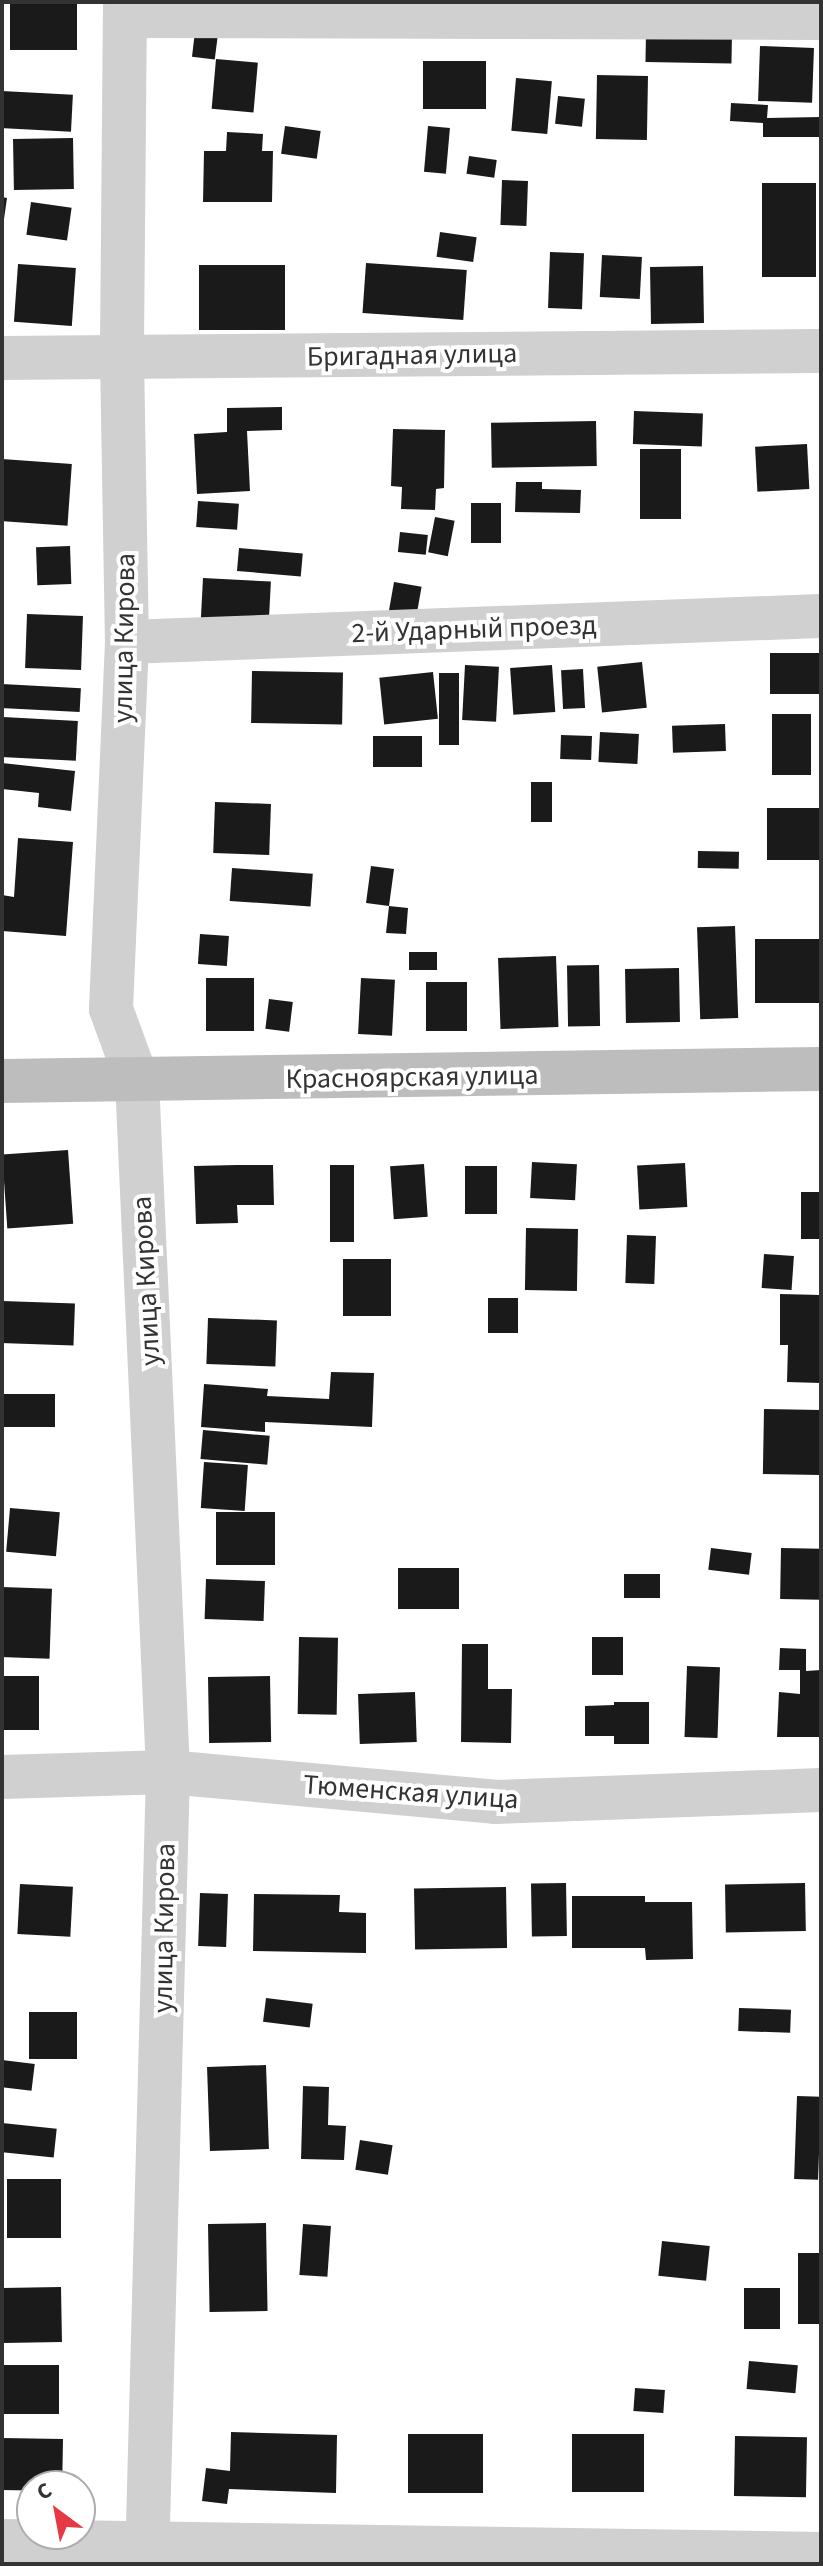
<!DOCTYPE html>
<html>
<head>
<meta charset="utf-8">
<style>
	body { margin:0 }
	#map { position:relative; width:823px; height:2566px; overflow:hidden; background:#fff; font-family:"Source Sans 3",sans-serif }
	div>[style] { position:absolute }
	.building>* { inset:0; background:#1a1a1a; transform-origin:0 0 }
	.minor>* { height:44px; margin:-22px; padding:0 22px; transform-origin:22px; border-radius:22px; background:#d0d0d0 }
	.secondary>* { height:44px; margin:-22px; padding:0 22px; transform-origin:22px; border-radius:22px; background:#bdbdbd }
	span { translate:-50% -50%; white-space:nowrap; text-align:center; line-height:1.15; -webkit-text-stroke:8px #fff; paint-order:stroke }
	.street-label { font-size:28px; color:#333 }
	.frame { position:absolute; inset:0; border:4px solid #333; pointer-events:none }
	.north { position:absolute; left:16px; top:2470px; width:80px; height:80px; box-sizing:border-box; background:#fff; border:2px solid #adadad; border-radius:50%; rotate:328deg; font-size:22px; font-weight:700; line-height:32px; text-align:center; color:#333 }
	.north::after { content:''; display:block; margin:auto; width:28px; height:36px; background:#e63946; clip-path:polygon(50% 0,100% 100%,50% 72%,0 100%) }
</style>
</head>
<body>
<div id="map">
	<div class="building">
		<div style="left:10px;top:2px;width:67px;height:48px"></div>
		<div style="left:195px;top:32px;width:23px;height:25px;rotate:7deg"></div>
		<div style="left:646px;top:32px;width:86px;height:30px;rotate:1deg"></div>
		<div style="left:760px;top:46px;width:54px;height:55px;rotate:2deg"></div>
		<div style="left:216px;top:59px;width:42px;height:50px;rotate:5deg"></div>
		<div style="left:423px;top:61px;width:63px;height:48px"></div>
		<div style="left:597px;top:75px;width:51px;height:64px;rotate:1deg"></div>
		<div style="left:516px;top:78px;width:36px;height:53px;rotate:5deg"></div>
		<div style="left:2px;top:91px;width:71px;height:37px;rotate:3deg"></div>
		<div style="left:558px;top:96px;width:27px;height:28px;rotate:6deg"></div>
		<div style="clip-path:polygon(731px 103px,768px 105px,767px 118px,821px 117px,821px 137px,763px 137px,763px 123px,730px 121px)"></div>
		<div style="left:285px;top:126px;width:36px;height:28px;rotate:8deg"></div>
		<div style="left:428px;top:126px;width:22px;height:46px;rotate:5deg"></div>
		<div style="clip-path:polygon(227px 132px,263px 134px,262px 151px,273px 151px,272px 202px,203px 202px,204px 151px,226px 151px)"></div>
		<div style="left:73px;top:138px;width:51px;height:60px;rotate:89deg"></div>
		<div style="left:469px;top:156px;width:28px;height:18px;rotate:8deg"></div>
		<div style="left:502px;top:180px;width:26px;height:45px;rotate:2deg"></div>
		<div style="left:762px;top:183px;width:54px;height:94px"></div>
		<div style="clip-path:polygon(2px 197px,7px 198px,4px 219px,2px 219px)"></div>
		<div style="left:31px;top:202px;width:41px;height:33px;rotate:8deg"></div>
		<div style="left:440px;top:232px;width:37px;height:25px;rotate:8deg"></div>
		<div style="left:550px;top:252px;width:34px;height:56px;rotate:2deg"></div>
		<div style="left:602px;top:255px;width:40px;height:42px;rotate:3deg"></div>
		<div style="left:366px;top:263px;width:101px;height:50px;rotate:4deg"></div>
		<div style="left:18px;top:264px;width:58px;height:58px;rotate:4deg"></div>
		<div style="left:199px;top:265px;width:86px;height:65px"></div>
		<div style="left:703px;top:266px;width:57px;height:53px;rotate:89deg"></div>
		<div style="clip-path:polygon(282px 407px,282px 430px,247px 431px,250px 491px,197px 494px,194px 434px,227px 432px,227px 408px)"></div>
		<div style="left:634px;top:411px;width:69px;height:33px;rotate:2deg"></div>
		<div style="left:596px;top:421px;width:45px;height:105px;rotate:89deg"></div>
		<div style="clip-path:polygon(393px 429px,445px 430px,444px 488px,436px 489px,435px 510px,401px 509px,402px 487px,391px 486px)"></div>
		<div style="left:807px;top:444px;width:45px;height:52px;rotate:87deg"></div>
		<div style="left:681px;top:449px;width:70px;height:41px;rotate:90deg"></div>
		<div style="left:2px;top:459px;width:70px;height:62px;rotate:4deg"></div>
		<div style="clip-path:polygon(516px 482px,542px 482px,542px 489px,581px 490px,580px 513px,515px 512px)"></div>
		<div style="left:198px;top:501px;width:41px;height:26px;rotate:4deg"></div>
		<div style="left:471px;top:503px;width:30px;height:40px"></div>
		<div style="left:435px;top:517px;width:20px;height:36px;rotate:11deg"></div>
		<div style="left:400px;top:532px;width:28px;height:20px;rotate:6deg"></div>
		<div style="left:70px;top:546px;width:38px;height:34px;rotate:88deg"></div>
		<div style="left:239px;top:548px;width:64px;height:23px;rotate:5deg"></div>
		<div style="left:203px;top:578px;width:68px;height:40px;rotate:3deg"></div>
		<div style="left:394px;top:582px;width:28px;height:35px;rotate:10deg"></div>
		<div style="left:27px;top:614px;width:56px;height:54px;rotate:2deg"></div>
		<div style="left:821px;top:653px;width:41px;height:51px;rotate:90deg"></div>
		<div style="left:642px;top:662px;width:46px;height:45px;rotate:84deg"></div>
		<div style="left:465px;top:665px;width:34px;height:55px;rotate:3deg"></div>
		<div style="left:552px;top:665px;width:47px;height:42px;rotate:86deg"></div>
		<div style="left:583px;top:669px;width:39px;height:22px;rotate:87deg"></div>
		<div style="left:252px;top:671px;width:91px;height:52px;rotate:1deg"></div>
		<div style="left:433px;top:672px;width:47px;height:54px;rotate:84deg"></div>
		<div style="left:439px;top:673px;width:20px;height:72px"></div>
		<div style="left:2px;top:684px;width:79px;height:24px;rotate:3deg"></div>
		<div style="left:811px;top:714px;width:61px;height:39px;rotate:90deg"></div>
		<div style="left:3px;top:717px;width:75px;height:40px;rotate:3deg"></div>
		<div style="left:725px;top:724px;width:27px;height:53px;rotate:88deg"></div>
		<div style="left:600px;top:732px;width:39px;height:30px;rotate:3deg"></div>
		<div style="left:561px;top:735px;width:31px;height:24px;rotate:2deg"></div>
		<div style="left:373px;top:736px;width:49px;height:31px"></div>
		<div style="clip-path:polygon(2px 763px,75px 771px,71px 811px,38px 807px,39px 793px,2px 789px)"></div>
		<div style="left:552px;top:782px;width:40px;height:21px;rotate:90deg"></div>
		<div style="left:215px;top:802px;width:56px;height:51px;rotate:2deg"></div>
		<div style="left:821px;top:808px;width:52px;height:54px;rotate:90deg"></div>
		<div style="clip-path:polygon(18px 838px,73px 842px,66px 936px,2px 931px,2px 895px,14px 897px)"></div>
		<div style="left:698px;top:851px;width:41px;height:17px;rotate:1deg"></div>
		<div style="clip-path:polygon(371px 866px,394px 869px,389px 906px,408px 908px,406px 934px,386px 933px,389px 906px,366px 903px)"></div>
		<div style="left:232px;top:868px;width:81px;height:33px;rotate:4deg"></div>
		<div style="left:735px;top:926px;width:92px;height:38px;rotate:88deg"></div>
		<div style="left:200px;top:934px;width:29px;height:30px;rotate:4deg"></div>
		<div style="left:821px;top:939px;width:64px;height:66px;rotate:90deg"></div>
		<div style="left:437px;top:952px;width:18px;height:28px;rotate:90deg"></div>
		<div style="left:556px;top:956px;width:71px;height:58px;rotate:88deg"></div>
		<div style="left:599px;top:965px;width:61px;height:32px;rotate:89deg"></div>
		<div style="left:679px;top:968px;width:54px;height:54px;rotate:89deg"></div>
		<div style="left:206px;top:978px;width:48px;height:53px"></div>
		<div style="left:361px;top:978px;width:34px;height:56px;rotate:3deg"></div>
		<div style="left:426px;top:982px;width:41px;height:49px"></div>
		<div style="left:269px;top:999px;width:24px;height:30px;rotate:7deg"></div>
		<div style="left:68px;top:1150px;width:74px;height:66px;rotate:86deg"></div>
		<div style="left:532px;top:1162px;width:45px;height:36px;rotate:3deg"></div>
		<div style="left:685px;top:1163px;width:44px;height:48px;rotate:87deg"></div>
		<div style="left:424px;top:1164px;width:53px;height:34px;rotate:86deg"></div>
		<div style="clip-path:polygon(237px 1165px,273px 1165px,274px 1205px,237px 1205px,238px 1223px,196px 1224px,194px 1166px)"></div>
		<div style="left:330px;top:1165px;width:24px;height:77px"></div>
		<div style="left:465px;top:1166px;width:32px;height:48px"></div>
		<div style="left:801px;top:1192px;width:20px;height:47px"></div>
		<div style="left:526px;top:1228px;width:52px;height:62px;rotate:1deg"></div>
		<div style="left:627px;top:1235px;width:29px;height:48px;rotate:2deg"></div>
		<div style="left:764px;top:1254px;width:30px;height:34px;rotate:4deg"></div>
		<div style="left:343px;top:1259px;width:48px;height:57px"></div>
		<div style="clip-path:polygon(780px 1294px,821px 1295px,821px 1383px,787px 1382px,788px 1345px,780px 1345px)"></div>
		<div style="left:488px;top:1298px;width:30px;height:35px"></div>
		<div style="left:2px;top:1301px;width:73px;height:42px;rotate:2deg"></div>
		<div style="left:208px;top:1318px;width:69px;height:46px;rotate:2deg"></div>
		<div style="clip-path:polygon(331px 1372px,374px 1373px,372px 1427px,265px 1422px,265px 1432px,201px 1427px,204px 1384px,268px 1389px,267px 1396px,329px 1399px)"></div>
		<div style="left:2px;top:1394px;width:53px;height:33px"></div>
		<div style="left:764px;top:1409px;width:57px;height:65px;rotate:1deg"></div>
		<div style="left:203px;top:1430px;width:67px;height:29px;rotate:5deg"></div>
		<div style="left:204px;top:1462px;width:44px;height:46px;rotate:4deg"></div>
		<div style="left:10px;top:1508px;width:50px;height:44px;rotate:5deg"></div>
		<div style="left:216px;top:1512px;width:59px;height:53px"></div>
		<div style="left:711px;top:1548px;width:41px;height:22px;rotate:7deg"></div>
		<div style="left:781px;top:1548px;width:40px;height:51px;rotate:1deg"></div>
		<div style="left:459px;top:1568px;width:41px;height:61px;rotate:90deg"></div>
		<div style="left:624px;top:1574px;width:36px;height:24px"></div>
		<div style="left:206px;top:1579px;width:59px;height:40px;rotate:2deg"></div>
		<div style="left:2px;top:1587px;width:50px;height:70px;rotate:2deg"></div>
		<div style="left:299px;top:1637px;width:39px;height:77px;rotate:1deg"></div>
		<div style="left:592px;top:1637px;width:31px;height:38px"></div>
		<div style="clip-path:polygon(462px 1644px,488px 1644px,488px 1689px,512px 1689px,511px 1743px,461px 1742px)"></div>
		<div style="clip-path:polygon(780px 1648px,806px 1649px,806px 1671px,821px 1670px,821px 1737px,777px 1737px,779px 1692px,800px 1694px,800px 1670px,779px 1670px)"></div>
		<div style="left:687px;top:1666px;width:33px;height:71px;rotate:2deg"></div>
		<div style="left:2px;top:1676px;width:37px;height:54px"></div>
		<div style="left:270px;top:1676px;width:66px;height:62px;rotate:89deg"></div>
		<div style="left:415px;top:1692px;width:50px;height:57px;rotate:88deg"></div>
		<div style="clip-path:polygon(614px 1702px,649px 1702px,649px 1744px,614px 1744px,614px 1736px,585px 1736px,585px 1706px,614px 1705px)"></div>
		<div style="left:566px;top:1883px;width:53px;height:35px;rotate:89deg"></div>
		<div style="left:805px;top:1883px;width:48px;height:80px;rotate:89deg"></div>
		<div style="left:20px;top:1884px;width:53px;height:50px;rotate:3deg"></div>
		<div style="left:506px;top:1887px;width:61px;height:92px;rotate:89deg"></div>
		<div style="left:200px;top:1893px;width:28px;height:53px;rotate:2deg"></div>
		<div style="clip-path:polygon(254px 1894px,340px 1895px,339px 1912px,366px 1913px,366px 1953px,253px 1951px)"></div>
		<div style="clip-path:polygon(572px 1896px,645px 1896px,645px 1902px,692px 1902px,693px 1959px,646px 1960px,645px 1948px,572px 1948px)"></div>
		<div style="left:266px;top:1998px;width:47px;height:24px;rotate:7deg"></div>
		<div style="left:739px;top:2008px;width:52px;height:23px;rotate:2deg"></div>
		<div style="left:29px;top:2012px;width:48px;height:47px"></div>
		<div style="left:2px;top:2060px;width:33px;height:27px;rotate:7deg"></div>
		<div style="left:266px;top:2065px;width:84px;height:59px;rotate:88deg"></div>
		<div style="clip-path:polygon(303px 2086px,329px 2087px,328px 2125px,346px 2126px,344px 2160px,301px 2159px)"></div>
		<div style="left:797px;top:2096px;width:24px;height:83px;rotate:2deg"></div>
		<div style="left:2px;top:2123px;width:55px;height:29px;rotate:6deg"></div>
		<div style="left:360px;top:2140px;width:33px;height:30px;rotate:9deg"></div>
		<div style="left:7px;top:2179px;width:54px;height:59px"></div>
		<div style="left:266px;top:2223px;width:88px;height:58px;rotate:89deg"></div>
		<div style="left:303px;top:2224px;width:28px;height:51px;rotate:4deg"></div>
		<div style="left:662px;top:2241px;width:48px;height:35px;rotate:6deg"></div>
		<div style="left:798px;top:2253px;width:23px;height:71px"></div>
		<div style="left:61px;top:2287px;width:55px;height:59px;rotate:89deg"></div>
		<div style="left:744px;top:2288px;width:36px;height:41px"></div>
		<div style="left:749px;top:2361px;width:49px;height:28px;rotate:5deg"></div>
		<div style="left:59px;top:2365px;width:49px;height:57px;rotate:90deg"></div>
		<div style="left:635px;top:2388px;width:30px;height:23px;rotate:4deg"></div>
		<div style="clip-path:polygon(231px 2432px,337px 2435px,336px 2493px,229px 2489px,227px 2504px,202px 2501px,206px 2468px,230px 2471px)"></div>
		<div style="left:408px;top:2434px;width:75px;height:59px"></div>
		<div style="left:644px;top:2434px;width:58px;height:72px;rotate:90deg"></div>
		<div style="left:735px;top:2436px;width:72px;height:60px;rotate:1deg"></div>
		<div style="left:2px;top:2438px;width:61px;height:52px;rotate:1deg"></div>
	</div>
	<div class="minor">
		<div style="left:125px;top:2px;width:356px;rotate:90.5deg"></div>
		<div style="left:122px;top:358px;width:284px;rotate:89deg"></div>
		<div style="left:127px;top:642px;width:367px;rotate:92.5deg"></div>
		<div style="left:111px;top:1009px;width:76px;rotate:69.9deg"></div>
		<div style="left:137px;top:1080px;width:693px;rotate:87.43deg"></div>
		<div style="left:168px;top:1772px;width:792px;rotate:91.52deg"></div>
		<div style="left:125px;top:16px;width:696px;rotate:0.16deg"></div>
		<div style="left:2px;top:358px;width:819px;rotate:-0.49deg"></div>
		<div style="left:127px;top:642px;width:694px;rotate:-2.15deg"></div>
		<div style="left:2px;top:1777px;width:166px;rotate:-1.7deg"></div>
		<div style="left:168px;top:1772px;width:328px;rotate:5.2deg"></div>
		<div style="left:495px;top:1802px;width:326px;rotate:-2.1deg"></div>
		<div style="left:2px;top:2541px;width:819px;rotate:0.91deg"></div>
	</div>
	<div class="secondary">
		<div style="left:2px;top:1081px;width:819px;rotate:-0.84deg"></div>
	</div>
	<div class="street-label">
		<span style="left:412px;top:355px;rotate:-1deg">Бригадная улица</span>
		<span style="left:474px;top:629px;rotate:-2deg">2-й Ударный проезд</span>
		<span style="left:124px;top:638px;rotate:-89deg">улица Кирова</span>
		<span style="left:412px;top:1077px;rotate:-1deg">Красноярская улица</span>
		<span style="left:146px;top:1281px;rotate:-93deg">улица Кирова</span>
		<span style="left:411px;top:1792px;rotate:4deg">Тюменская улица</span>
		<span style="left:164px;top:1928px;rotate:-89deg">улица Кирова</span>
	</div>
	<div class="frame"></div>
	<div class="north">С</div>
</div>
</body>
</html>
